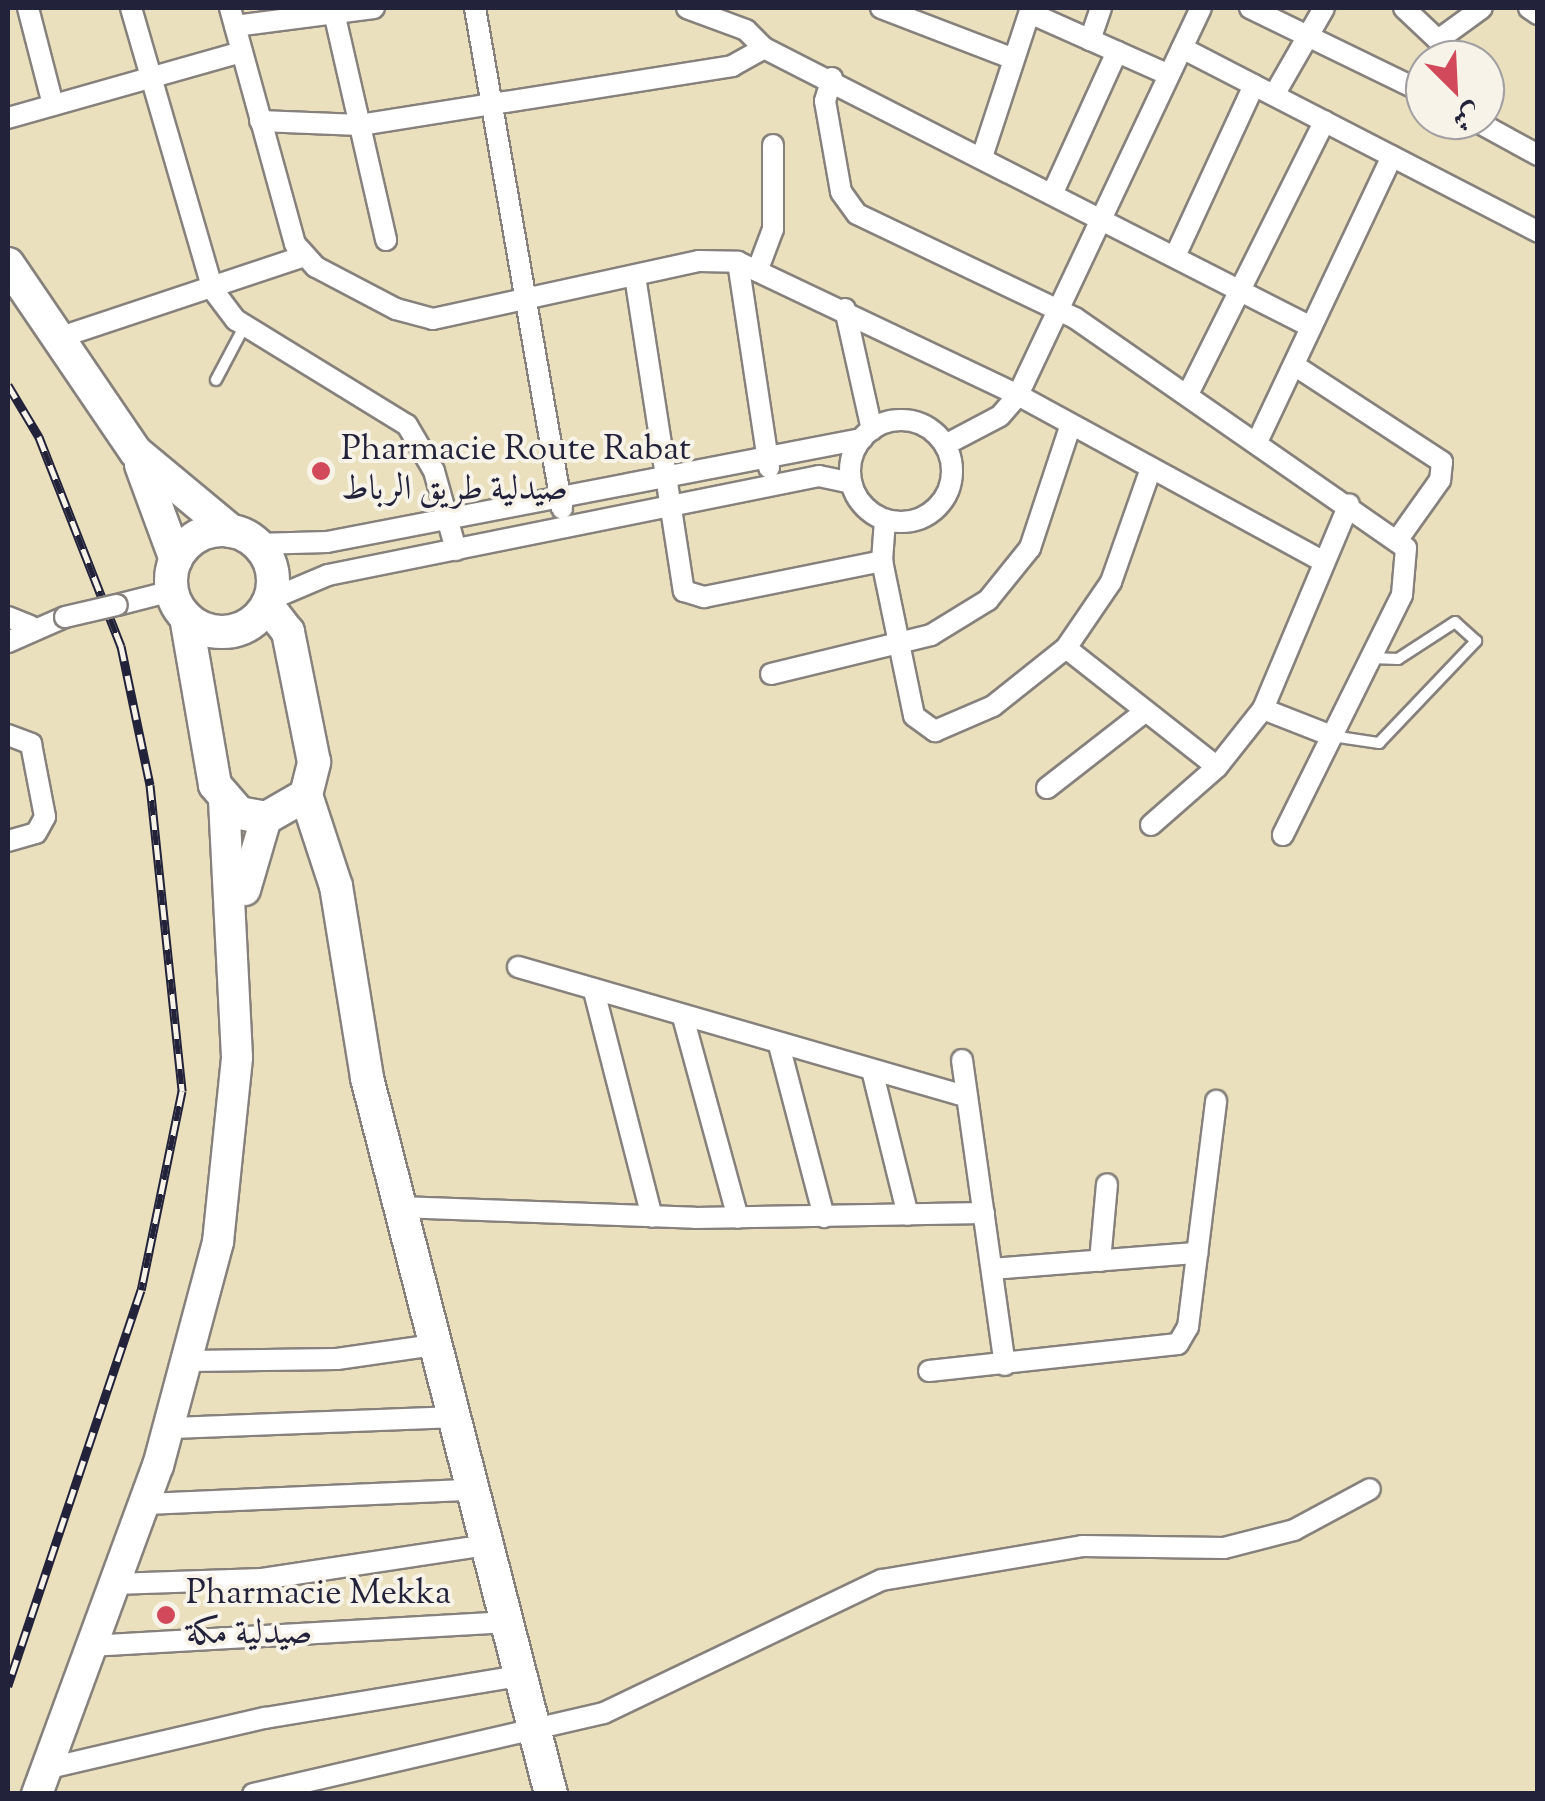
<!DOCTYPE html>
<html>
<head>
<meta charset="utf-8">
<style>
	body { margin:0 }
	#map { position:relative; width:1545px; height:1801px; overflow:hidden; background:#eae0bd; font-family:"Sorts Mill Goudy",Amiri,serif }
	div>[style] { position:absolute }
	.roads { filter:drop-shadow(2px 0 #86817c) drop-shadow(-2px 0 #86817c) drop-shadow(0 2px #86817c) drop-shadow(0 -2px #86817c) }
	.lane>* { height:10px; margin:-5px; padding:0 5px; transform-origin:5px; border-radius:5px; background:#fff }
	.street>* { height:20px; margin:-10px; padding:0 10px; transform-origin:10px; border-radius:10px; background:#fff }
	.street>.ring { margin:-10px; padding:0; box-sizing:content-box; background:none; border:20px solid #fff; border-radius:50% }
	.secondary>* { height:30px; margin:-15px; padding:0 15px; transform-origin:15px; border-radius:15px; background:#fff }
	.primary>* { height:32px; margin:-16px; padding:0 16px; transform-origin:16px; border-radius:16px; background:#fff }
	.primary>.ring { margin:-16px; padding:0; box-sizing:content-box; background:none; border:32px solid #fff; border-radius:50% }
	.rail>* { height:9px; margin-top:-4.5px; transform-origin:0; background:repeating-linear-gradient(90deg,#f7f3e8 0 15px,#22223b 0 30px); box-sizing:border-box; border-block:2px solid #22223b }
	.bridges { filter:drop-shadow(2px 0 #86817c) drop-shadow(-2px 0 #86817c) drop-shadow(0 2px #86817c) drop-shadow(0 -2px #86817c) }
	.street-bridge>* { height:20px; margin:-10px; padding:0 10px; transform-origin:10px; border-radius:10px; background:#fff }
	.dots>* { width:28px; height:28px; translate:-50% -50%; box-sizing:border-box; border:5px solid #f7f3e8; border-radius:50% }
	span { translate:-50% -50%; white-space:nowrap; text-align:center; line-height:1.15; -webkit-text-stroke:8px #f7f3e8; paint-order:stroke }
	.poi-label { font-size:35px; color:#22223b }
	.left { translate:0 -50%; text-align:left }
	.frame { position:absolute; inset:0; border:10px solid #22223b; pointer-events:none }
	.north { position:absolute; left:1405px; top:40px; width:100px; height:100px; box-sizing:border-box; background:#f7f3e8; border:2px solid #a29fa3; border-radius:50%; rotate:156deg; font-size:28px; font-weight:700; line-height:40px; text-align:center; color:#22223b }
	.north::after { content:''; display:block; margin:auto; width:35px; height:45px; background:#d1495b; clip-path:polygon(50% 0,100% 100%,50% 72%,0 100%) }
</style>
</head>
<body>
<div id="map">
	<div class="roads">
		<div class="lane">
			<div style="left:216px;top:380px;width:62px;rotate:-62.2deg"></div>
			<div style="left:1332px;top:736px;width:48px;rotate:8.5deg"></div>
			<div style="left:1379px;top:743px;width:141px;rotate:-46.4deg"></div>
			<div style="left:1476px;top:641px;width:28px;rotate:-138deg"></div>
			<div style="left:1455px;top:622px;width:68px;rotate:147deg"></div>
			<div style="left:1398px;top:659px;width:27px;rotate:-178deg"></div>
		</div>
		<div class="street">
			<div style="left:28px;top:8px;width:100px;rotate:75.5deg"></div>
			<div style="left:131px;top:8px;width:294px;rotate:73.8deg"></div>
			<div style="left:213px;top:290px;width:38px;rotate:53deg"></div>
			<div style="left:236px;top:320px;width:201px;rotate:31.6deg"></div>
			<div style="left:407px;top:425px;width:53px;rotate:59.6deg"></div>
			<div style="left:434px;top:471px;width:82px;rotate:74.4deg"></div>
			<div style="left:230px;top:8px;width:245px;rotate:74.6deg"></div>
			<div style="left:295px;top:244px;width:31px;rotate:48deg"></div>
			<div style="left:316px;top:267px;width:90px;rotate:27.7deg"></div>
			<div style="left:396px;top:309px;width:38px;rotate:15deg"></div>
			<div style="left:433px;top:319px;width:272px;rotate:-12.3deg"></div>
			<div style="left:699px;top:261px;width:39px;rotate:1deg"></div>
			<div style="left:738px;top:262px;width:310px;rotate:25.4deg"></div>
			<div style="left:1018px;top:395px;width:346px;rotate:28.6deg"></div>
			<div style="left:333px;top:8px;width:238px;rotate:77.1deg"></div>
			<div style="left:475px;top:8px;width:508px;rotate:80.13deg"></div>
			<div style="left:881px;top:8px;width:142px;rotate:21deg"></div>
			<div style="left:1250px;top:8px;width:195px;rotate:25.9deg"></div>
			<div style="left:1404px;top:8px;width:47px;rotate:43.3deg"></div>
			<div style="left:1438px;top:40px;width:54px;rotate:-36deg"></div>
			<div style="left:1529px;top:8px;width:11px;rotate:34deg"></div>
			<div style="left:1030px;top:13px;width:152px;rotate:24deg"></div>
			<div style="left:235px;top:26px;width:140px;rotate:-7.4deg"></div>
			<div style="left:1090px;top:40px;width:34px;rotate:-71deg"></div>
			<div style="left:764px;top:48px;width:614px;rotate:27.02deg"></div>
			<div style="left:1182px;top:48px;width:401px;rotate:27.3deg"></div>
			<div style="left:832px;top:78px;width:24px;rotate:107deg"></div>
			<div style="left:825px;top:101px;width:92px;rotate:80deg"></div>
			<div style="left:841px;top:192px;width:27px;rotate:54deg"></div>
			<div style="left:857px;top:214px;width:242px;rotate:25.5deg"></div>
			<div style="left:1075px;top:318px;width:403px;rotate:34.8deg"></div>
			<div style="left:1406px;top:548px;width:47px;rotate:94.9deg"></div>
			<div style="left:1402px;top:595px;width:268px;rotate:116.4deg"></div>
			<div style="left:1274px;top:95px;width:100px;rotate:-60.1deg"></div>
			<div style="left:8px;top:118px;width:243px;rotate:-15.8deg"></div>
			<div style="left:1474px;top:120px;width:73px;rotate:28.7deg"></div>
			<div style="left:260px;top:121px;width:100px;rotate:2.3deg"></div>
			<div style="left:360px;top:125px;width:377px;rotate:-9deg"></div>
			<div style="left:732px;top:66px;width:37px;rotate:-29deg"></div>
			<div style="left:764px;top:48px;width:25px;rotate:-135deg"></div>
			<div style="left:746px;top:30px;width:63px;rotate:-159.6deg"></div>
			<div style="left:983px;top:154px;width:154px;rotate:-71.8deg"></div>
			<div style="left:1054px;top:190px;width:152px;rotate:-65.5deg"></div>
			<div style="left:1176px;top:254px;width:186px;rotate:-65.2deg"></div>
			<div style="left:738px;top:262px;width:208px;rotate:81.4deg"></div>
			<div style="left:758px;top:269px;width:43px;rotate:-69.4deg"></div>
			<div style="left:773px;top:229px;width:84px;rotate:-90deg"></div>
			<div style="left:635px;top:276px;width:319px;rotate:81.2deg"></div>
			<div style="left:684px;top:591px;width:21px;rotate:17deg"></div>
			<div style="left:704px;top:597px;width:182px;rotate:-11.4deg"></div>
			<div style="left:845px;top:309px;width:124px;rotate:77.4deg"></div>
			<div style="left:58px;top:338px;width:259px;rotate:-18.4deg"></div>
			<div style="left:1294px;top:365px;width:177px;rotate:33.2deg"></div>
			<div style="left:1442px;top:462px;width:18px;rotate:96deg"></div>
			<div style="left:1440px;top:480px;width:72px;rotate:125.4deg"></div>
			<div style="left:1188px;top:394px;width:305px;rotate:-63.4deg"></div>
			<div class="ring" style="left:850px;top:420px;width:82px;height:82px"></div>
			<div style="left:1257px;top:442px;width:316px;rotate:-64.7deg"></div>
			<div style="left:945px;top:445px;width:62px;rotate:-27.8deg"></div>
			<div style="left:1000px;top:416px;width:28px;rotate:-49deg"></div>
			<div style="left:1018px;top:395px;width:428px;rotate:-64.7deg"></div>
			<div style="left:885px;top:520px;width:41px;rotate:94.2deg"></div>
			<div style="left:882px;top:561px;width:158px;rotate:78.3deg"></div>
			<div style="left:914px;top:716px;width:26px;rotate:36deg"></div>
			<div style="left:935px;top:731px;width:63px;rotate:-23.3deg"></div>
			<div style="left:993px;top:706px;width:93px;rotate:-38.5deg"></div>
			<div style="left:1066px;top:648px;width:80px;rotate:-55.7deg"></div>
			<div style="left:1111px;top:582px;width:118px;rotate:-70.6deg"></div>
			<div style="left:257px;top:544px;width:70px;rotate:-1.6deg"></div>
			<div style="left:327px;top:542px;width:545px;rotate:-10.9deg"></div>
			<div style="left:269px;top:600px;width:64px;rotate:-23deg"></div>
			<div style="left:328px;top:575px;width:501px;rotate:-11.4deg"></div>
			<div style="left:819px;top:476px;width:33px;rotate:12deg"></div>
			<div style="left:117px;top:605px;width:57px;rotate:-14.3deg"></div>
			<div style="left:8px;top:617px;width:24px;rotate:22deg"></div>
			<div style="left:8px;top:642px;width:62px;rotate:-23.7deg"></div>
			<div style="left:1066px;top:648px;width:192px;rotate:38.2deg"></div>
			<div style="left:771px;top:674px;width:165px;rotate:-13.7deg"></div>
			<div style="left:931px;top:635px;width:67px;rotate:-31.6deg"></div>
			<div style="left:988px;top:600px;width:67px;rotate:-51.1deg"></div>
			<div style="left:1030px;top:548px;width:127px;rotate:-71.7deg"></div>
			<div style="left:1263px;top:709px;width:74px;rotate:21.4deg"></div>
			<div style="left:8px;top:735px;width:25px;rotate:21deg"></div>
			<div style="left:31px;top:744px;width:74px;rotate:79.1deg"></div>
			<div style="left:45px;top:817px;width:18px;rotate:119deg"></div>
			<div style="left:36px;top:833px;width:29px;rotate:164deg"></div>
			<div style="left:1047px;top:788px;width:125px;rotate:-37.9deg"></div>
			<div style="left:1151px;top:825px;width:88px;rotate:-41.3deg"></div>
			<div style="left:1217px;top:767px;width:74px;rotate:-51.6deg"></div>
			<div style="left:1263px;top:709px;width:222px;rotate:-67.2deg"></div>
			<div style="left:518px;top:967px;width:467px;rotate:16.1deg"></div>
			<div style="left:594px;top:991px;width:233px;rotate:75.6deg"></div>
			<div style="left:683px;top:1017px;width:208px;rotate:74.7deg"></div>
			<div style="left:779px;top:1045px;width:178px;rotate:75.3deg"></div>
			<div style="left:962px;top:1060px;width:308px;rotate:82deg"></div>
			<div style="left:873px;top:1074px;width:145px;rotate:76.1deg"></div>
			<div style="left:399px;top:1207px;width:296px;rotate:2.1deg"></div>
			<div style="left:695px;top:1218px;width:289px;rotate:-1deg"></div>
			<div style="left:1100px;top:1261px;width:77px;rotate:-84.8deg"></div>
			<div style="left:992px;top:1269px;width:206px;rotate:-4.5deg"></div>
			<div style="left:191px;top:1361px;width:146px;rotate:-0.8deg"></div>
			<div style="left:337px;top:1359px;width:98px;rotate:-8.2deg"></div>
			<div style="left:929px;top:1371px;width:250px;rotate:-6.2deg"></div>
			<div style="left:1178px;top:1344px;width:20px;rotate:-60deg"></div>
			<div style="left:1188px;top:1327px;width:228px;rotate:-82.9deg"></div>
			<div style="left:170px;top:1428px;width:283px;rotate:-2.2deg"></div>
			<div style="left:145px;top:1504px;width:327px;rotate:-2.5deg"></div>
			<div style="left:114px;top:1584px;width:148px;rotate:-1.9deg"></div>
			<div style="left:262px;top:1579px;width:228px;rotate:-8.6deg"></div>
			<div style="left:91px;top:1646px;width:417px;rotate:-3.3deg"></div>
			<div style="left:45px;top:1769px;width:226px;rotate:-13.1deg"></div>
			<div style="left:265px;top:1718px;width:258px;rotate:-9.4deg"></div>
			<div style="left:253px;top:1794px;width:360px;rotate:-13deg"></div>
			<div style="left:604px;top:1713px;width:308px;rotate:-25.6deg"></div>
			<div style="left:882px;top:1580px;width:203px;rotate:-9.6deg"></div>
			<div style="left:1082px;top:1546px;width:142px;rotate:0.8deg"></div>
			<div style="left:1224px;top:1548px;width:72px;rotate:-14.4deg"></div>
			<div style="left:1294px;top:1530px;width:86px;rotate:-28.3deg"></div>
		</div>
		<div class="secondary">
			<div style="left:245px;top:890px;width:75px;rotate:-73.7deg"></div>
			<div style="left:37px;top:1794px;width:350px;rotate:-69.8deg"></div>
			<div style="left:158px;top:1466px;width:232px;rotate:-75deg"></div>
			<div style="left:218px;top:1242px;width:186px;rotate:-84.1deg"></div>
			<div style="left:237px;top:1057px;width:256px;rotate:-92.9deg"></div>
		</div>
		<div class="primary">
			<div style="left:8px;top:264px;width:227px;rotate:55.8deg"></div>
			<div style="left:136px;top:452px;width:124px;rotate:39.7deg"></div>
			<div style="left:141px;top:465px;width:101px;rotate:69.8deg"></div>
			<div class="ring" style="left:171px;top:530px;width:70px;height:70px"></div>
			<div style="left:186px;top:617px;width:170px;rotate:80.2deg"></div>
			<div style="left:215px;top:785px;width:37px;rotate:49deg"></div>
			<div style="left:239px;top:813px;width:27px;rotate:10deg"></div>
			<div style="left:266px;top:818px;width:46px;rotate:-29.9deg"></div>
			<div style="left:306px;top:795px;width:34px;rotate:-76deg"></div>
			<div style="left:314px;top:762px;width:133px;rotate:-101.3deg"></div>
			<div style="left:288px;top:632px;width:34px;rotate:-128deg"></div>
			<div style="left:306px;top:795px;width:96px;rotate:71.8deg"></div>
			<div style="left:336px;top:886px;width:194px;rotate:80.8deg"></div>
			<div style="left:367px;top:1078px;width:739px;rotate:75.59deg"></div>
		</div>
	</div>
	<div class="rail">
		<div style="left:8px;top:385px;width:61px;rotate:59.2deg"></div>
		<div style="left:39px;top:437px;width:225px;rotate:68.6deg"></div>
		<div style="left:121px;top:646px;width:142px;rotate:78.2deg"></div>
		<div style="left:150px;top:785px;width:308px;rotate:84deg"></div>
		<div style="left:182px;top:1091px;width:203px;rotate:101.6deg"></div>
		<div style="left:141px;top:1290px;width:418px;rotate:108.6deg"></div>
	</div>
	<div class="bridges">
		<div class="street-bridge">
			<div style="left:65px;top:617px;width:53px;rotate:-13deg"></div>
		</div>
	</div>
	<div class="dots">
		<div style="left:321px;top:471px;background:#d1495b"></div>
		<div style="left:166px;top:1615px;background:#d1495b"></div>
	</div>
	<div class="poi-label">
		<span class="left" style="left:341px;top:471px">Pharmacie Route Rabat<br>صيدلية طريق الرباط</span>
		<span class="left" style="left:186px;top:1615px">Pharmacie Mekka<br>صيدلية مكة</span>
	</div>
	<div class="frame"></div>
	<div class="north">ش</div>
</div>
</body>
</html>
